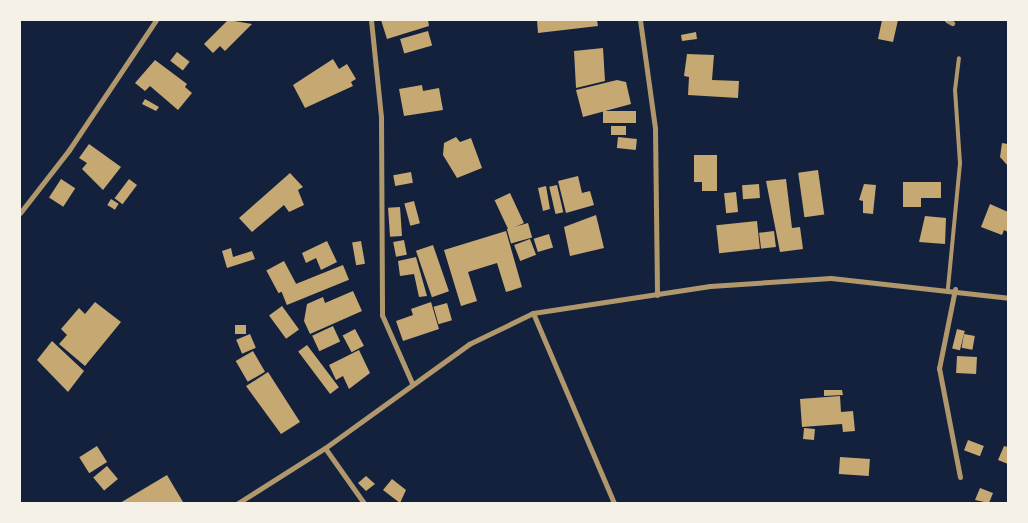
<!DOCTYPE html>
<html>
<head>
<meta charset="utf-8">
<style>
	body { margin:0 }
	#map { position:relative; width:1028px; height:523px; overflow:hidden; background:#14213d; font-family:Karla,sans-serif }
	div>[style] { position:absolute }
	.building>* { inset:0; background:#c6a872; transform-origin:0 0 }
	.service>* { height:4px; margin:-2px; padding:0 2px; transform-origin:2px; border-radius:2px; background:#b1986c }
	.minor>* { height:5px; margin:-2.5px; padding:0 2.5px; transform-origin:2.5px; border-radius:2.5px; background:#b1986c }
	span { translate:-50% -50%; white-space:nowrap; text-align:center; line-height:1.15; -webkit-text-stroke:4px #f6f1e7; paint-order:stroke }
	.frame { position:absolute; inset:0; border:21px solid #f6f1e7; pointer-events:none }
</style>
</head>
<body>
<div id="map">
	<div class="building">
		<div style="clip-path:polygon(228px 20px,252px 24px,225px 51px,220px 46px,213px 53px,204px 44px)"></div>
		<div style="clip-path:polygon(381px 20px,428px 20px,429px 26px,387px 39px)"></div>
		<div style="clip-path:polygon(537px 20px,597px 20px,598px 26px,538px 33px)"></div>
		<div style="clip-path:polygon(882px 20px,898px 20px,893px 42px,878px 39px)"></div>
		<div style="left:428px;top:31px;width:15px;height:29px;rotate:74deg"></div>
		<div style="clip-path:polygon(696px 32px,697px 39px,682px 41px,681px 35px)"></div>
		<div style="clip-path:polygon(603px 48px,605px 81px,576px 88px,574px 51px)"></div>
		<div style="left:177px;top:52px;width:16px;height:11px;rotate:38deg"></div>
		<div style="clip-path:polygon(687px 54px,714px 55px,712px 80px,739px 81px,738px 98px,688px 95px,689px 77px,684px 76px)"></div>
		<div style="clip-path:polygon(333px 59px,339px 69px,347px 64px,356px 79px,351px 82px,353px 86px,305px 108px,293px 85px)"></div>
		<div style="clip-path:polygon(155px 60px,187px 84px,185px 87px,192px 93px,178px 110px,150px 86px,145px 91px,135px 83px)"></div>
		<div style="clip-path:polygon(617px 80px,626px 82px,631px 104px,583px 117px,576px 90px)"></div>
		<div style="clip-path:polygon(422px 85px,423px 91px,439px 88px,443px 110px,404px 116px,399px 89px)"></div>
		<div style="clip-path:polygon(145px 99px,159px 107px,156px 111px,142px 104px)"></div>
		<div style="left:636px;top:111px;width:12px;height:33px;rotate:90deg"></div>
		<div style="left:611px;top:126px;width:15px;height:9px"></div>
		<div style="clip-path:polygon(456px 137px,460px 142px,471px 138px,482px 168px,457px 178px,443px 155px,444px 143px)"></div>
		<div style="left:618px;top:137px;width:19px;height:11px;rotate:6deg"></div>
		<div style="clip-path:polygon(1002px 143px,1008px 144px,1008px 166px,1000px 157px)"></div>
		<div style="clip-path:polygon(89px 144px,121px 167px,103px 190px,82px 169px,87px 163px,79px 158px)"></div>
		<div style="clip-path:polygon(694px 155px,717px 155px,717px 191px,702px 191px,702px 182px,694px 182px)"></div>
		<div style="left:818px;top:170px;width:45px;height:20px;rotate:82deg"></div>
		<div style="left:411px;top:172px;width:11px;height:18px;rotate:80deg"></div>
		<div style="clip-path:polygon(290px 173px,303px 187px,298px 190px,304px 205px,289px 212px,284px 205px,252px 232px,239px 218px)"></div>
		<div style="clip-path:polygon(578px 176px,582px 193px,590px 191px,594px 205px,566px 213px,558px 181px)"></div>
		<div style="left:61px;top:179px;width:17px;height:22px;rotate:33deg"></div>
		<div style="left:129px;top:179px;width:10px;height:24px;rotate:37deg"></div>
		<div style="clip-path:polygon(786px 179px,792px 228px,800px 227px,803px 249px,780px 252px,766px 181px)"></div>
		<div style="clip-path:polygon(903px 182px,941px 182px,941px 198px,921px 198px,921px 207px,903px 207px)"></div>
		<div style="left:759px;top:184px;width:14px;height:17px;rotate:86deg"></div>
		<div style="clip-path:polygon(864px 184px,876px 185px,873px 214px,863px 213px,863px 201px,859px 200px)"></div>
		<div style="left:557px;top:185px;width:28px;height:8px;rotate:77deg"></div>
		<div style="clip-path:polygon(546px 186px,550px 209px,543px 211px,538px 188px)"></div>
		<div style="left:736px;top:192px;width:20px;height:12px;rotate:84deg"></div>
		<div style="left:510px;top:193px;width:33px;height:17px;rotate:65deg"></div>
		<div style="left:111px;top:199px;width:9px;height:7px;rotate:32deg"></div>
		<div style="left:414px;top:201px;width:23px;height:10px;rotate:75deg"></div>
		<div style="clip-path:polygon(990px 204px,1008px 212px,1008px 232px,1004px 230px,1002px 235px,981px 227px)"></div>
		<div style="left:400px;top:207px;width:29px;height:12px;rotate:86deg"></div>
		<div style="clip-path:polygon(596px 215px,604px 248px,570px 256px,564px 227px)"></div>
		<div style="clip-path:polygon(925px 216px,946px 218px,945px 244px,919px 242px)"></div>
		<div style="left:757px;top:221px;width:28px;height:41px;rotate:84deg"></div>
		<div style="left:528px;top:223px;width:15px;height:22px;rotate:74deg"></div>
		<div style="clip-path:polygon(506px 231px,522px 287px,506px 292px,497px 263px,468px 272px,477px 301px,461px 306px,444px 250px)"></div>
		<div style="left:774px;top:231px;width:16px;height:15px;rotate:83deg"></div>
		<div style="left:549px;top:234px;width:14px;height:16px;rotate:73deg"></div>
		<div style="left:530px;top:239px;width:17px;height:17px;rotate:69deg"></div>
		<div style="left:404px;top:240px;width:15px;height:11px;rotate:79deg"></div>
		<div style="clip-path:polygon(327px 241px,337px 262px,321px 270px,316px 258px,306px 263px,302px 253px)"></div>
		<div style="left:361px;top:241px;width:23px;height:9px;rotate:80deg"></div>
		<div style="left:433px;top:245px;width:49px;height:18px;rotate:71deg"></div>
		<div style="clip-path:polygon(231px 248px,233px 257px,252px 251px,255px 259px,227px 268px,222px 251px)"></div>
		<div style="clip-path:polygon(416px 257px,427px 296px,419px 297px,414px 274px,400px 276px,398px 261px)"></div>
		<div style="left:284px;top:261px;width:26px;height:20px;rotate:62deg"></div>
		<div style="left:343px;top:265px;width:16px;height:67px;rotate:68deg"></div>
		<div style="clip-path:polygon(353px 291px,362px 311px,310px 334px,304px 321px,307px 304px,323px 297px,325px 303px)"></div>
		<div style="clip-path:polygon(95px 302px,121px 322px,85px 366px,59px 344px,67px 335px,61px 329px,79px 308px,85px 314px)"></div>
		<div style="clip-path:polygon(431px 302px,439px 329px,403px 341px,396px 321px,413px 315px,411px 309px)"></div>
		<div style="left:447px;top:303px;width:18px;height:14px;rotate:74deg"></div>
		<div style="left:282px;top:306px;width:29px;height:16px;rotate:54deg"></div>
		<div style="left:246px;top:325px;width:9px;height:11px;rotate:90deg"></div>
		<div style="left:333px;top:326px;width:17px;height:23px;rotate:65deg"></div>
		<div style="left:355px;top:329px;width:19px;height:14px;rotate:62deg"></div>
		<div style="left:957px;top:329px;width:8px;height:20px;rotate:14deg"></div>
		<div style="left:250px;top:334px;width:15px;height:15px;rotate:67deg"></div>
		<div style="left:964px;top:334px;width:11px;height:14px;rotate:10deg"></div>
		<div style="clip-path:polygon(52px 341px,84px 371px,68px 392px,37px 360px)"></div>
		<div style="left:307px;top:345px;width:53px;height:11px;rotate:53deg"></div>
		<div style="clip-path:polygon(359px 350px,370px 373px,349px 389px,343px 376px,336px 380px,329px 365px)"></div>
		<div style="left:253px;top:351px;width:24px;height:20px;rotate:60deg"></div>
		<div style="left:957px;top:356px;width:20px;height:17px;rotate:3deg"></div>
		<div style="clip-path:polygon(268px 372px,300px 422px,281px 434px,246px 386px)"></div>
		<div style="clip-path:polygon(824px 390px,842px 390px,843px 395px,824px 396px)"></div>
		<div style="clip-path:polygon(840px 396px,841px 412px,853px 411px,855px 431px,843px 432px,842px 424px,802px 427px,800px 399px)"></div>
		<div style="left:804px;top:428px;width:11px;height:11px;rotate:5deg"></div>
		<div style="left:968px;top:440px;width:17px;height:11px;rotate:21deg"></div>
		<div style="left:97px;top:446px;width:19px;height:21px;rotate:58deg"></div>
		<div style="clip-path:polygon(1004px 446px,1008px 447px,1008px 464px,998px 460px)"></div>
		<div style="left:840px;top:457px;width:30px;height:17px;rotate:4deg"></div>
		<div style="left:107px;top:466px;width:17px;height:18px;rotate:50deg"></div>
		<div style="clip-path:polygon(167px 475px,183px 502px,120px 503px)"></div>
		<div style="clip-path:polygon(366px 476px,375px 484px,366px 491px,358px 483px)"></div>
		<div style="clip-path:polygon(392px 479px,406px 490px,400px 503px,383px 490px)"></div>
		<div style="clip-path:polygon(980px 488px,993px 493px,989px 503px,975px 500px)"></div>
	</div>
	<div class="service">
		<div style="left:948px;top:288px;width:126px;rotate:-84.5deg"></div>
		<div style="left:960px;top:163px;width:73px;rotate:-93.9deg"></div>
		<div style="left:955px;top:90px;width:32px;rotate:-83deg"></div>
	</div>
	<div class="minor">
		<div style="left:371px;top:20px;width:98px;rotate:84.1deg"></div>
		<div style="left:381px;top:117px;width:198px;rotate:89.7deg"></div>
		<div style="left:382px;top:315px;width:74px;rotate:66.2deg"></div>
		<div style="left:640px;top:20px;width:109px;rotate:82.1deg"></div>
		<div style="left:655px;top:128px;width:167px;rotate:89.3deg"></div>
		<div style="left:947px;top:20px;width:6px;rotate:31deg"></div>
		<div style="left:20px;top:213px;width:80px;rotate:-52.1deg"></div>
		<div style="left:69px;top:150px;width:156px;rotate:-56.2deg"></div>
		<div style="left:955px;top:289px;width:81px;rotate:101.4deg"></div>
		<div style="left:939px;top:368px;width:111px;rotate:79.1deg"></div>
		<div style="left:533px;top:313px;width:207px;rotate:66.9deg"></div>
		<div style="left:325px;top:448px;width:67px;rotate:54.7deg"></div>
		<div style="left:238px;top:503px;width:103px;rotate:-32.3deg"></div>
		<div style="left:325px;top:448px;width:178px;rotate:-35.8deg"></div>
		<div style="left:469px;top:344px;width:71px;rotate:-25.8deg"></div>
		<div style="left:533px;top:313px;width:179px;rotate:-8.7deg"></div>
		<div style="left:710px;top:286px;width:121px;rotate:-3.8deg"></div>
		<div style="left:831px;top:278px;width:178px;rotate:6.4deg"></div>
	</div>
	<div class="frame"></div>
</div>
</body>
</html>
